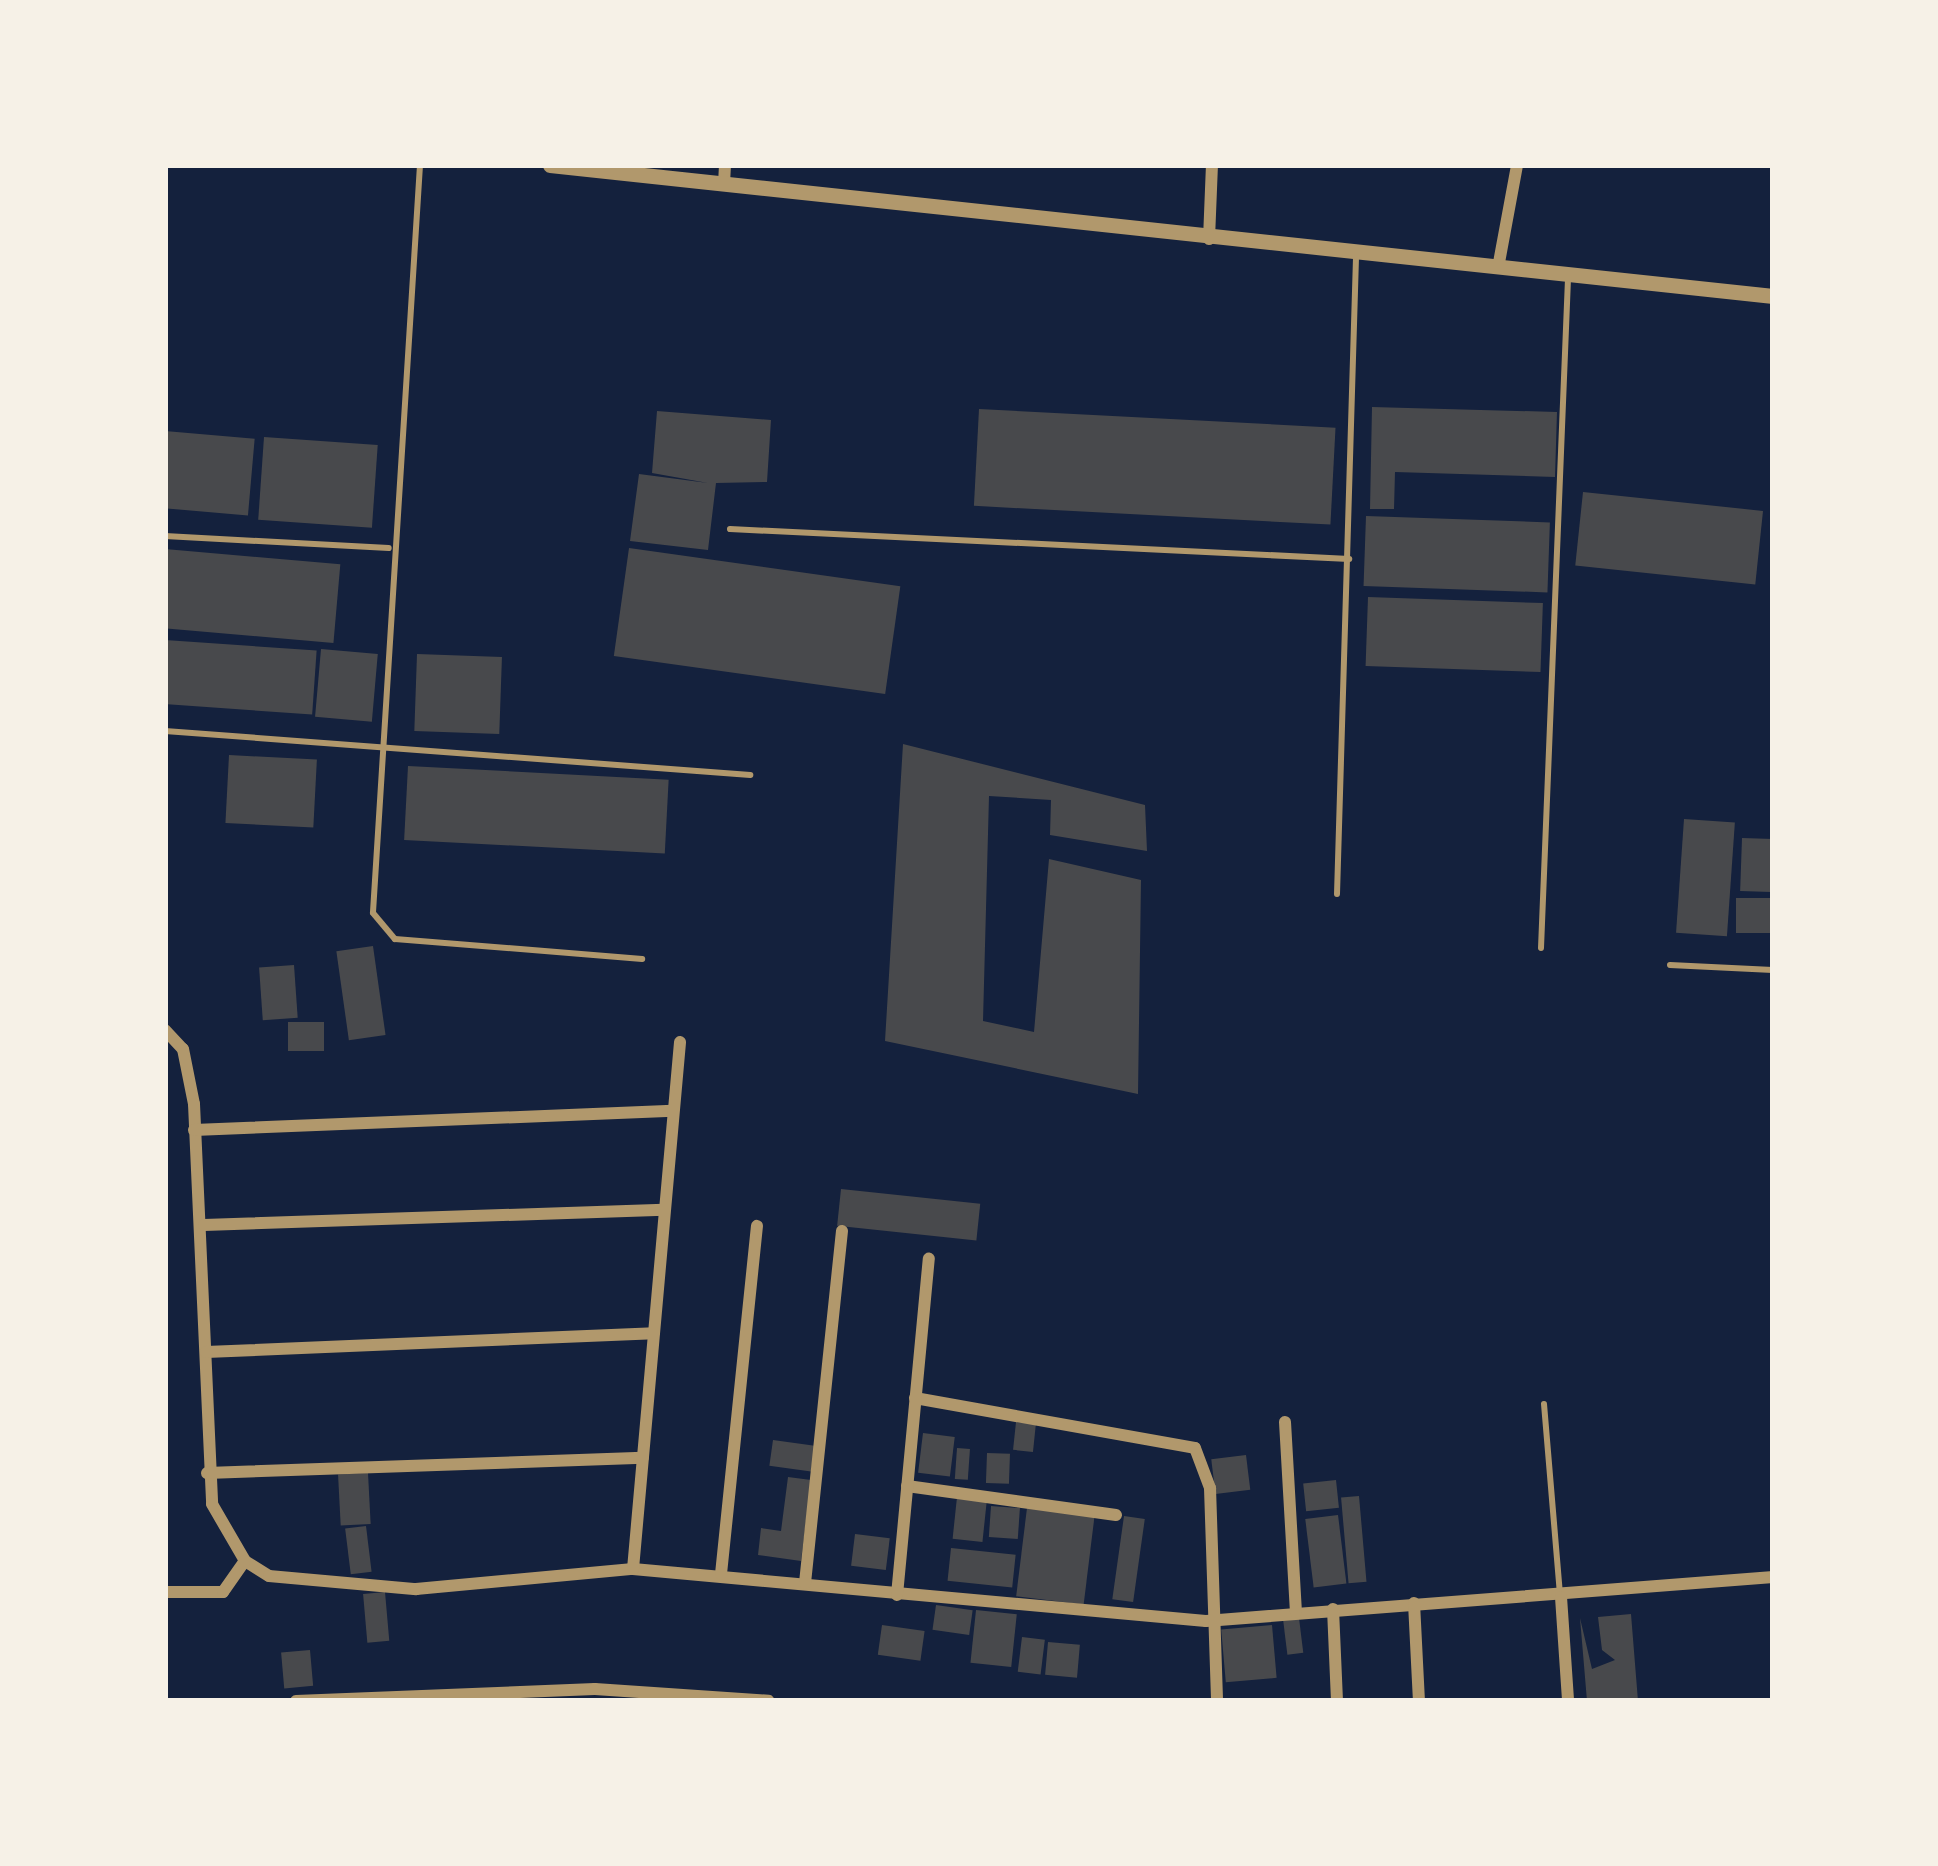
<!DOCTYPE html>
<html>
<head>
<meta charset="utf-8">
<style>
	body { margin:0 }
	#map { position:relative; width:1938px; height:1866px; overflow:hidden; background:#14213d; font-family:Ubuntu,sans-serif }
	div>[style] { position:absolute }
	.building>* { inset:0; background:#48494c; transform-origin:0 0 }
	.service>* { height:6px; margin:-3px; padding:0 3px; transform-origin:3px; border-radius:3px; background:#b1986c }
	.minor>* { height:12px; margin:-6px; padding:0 6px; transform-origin:6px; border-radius:6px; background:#b1986c }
	.tertiary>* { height:15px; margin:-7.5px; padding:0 7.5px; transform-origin:7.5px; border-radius:7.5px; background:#b1986c }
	span { translate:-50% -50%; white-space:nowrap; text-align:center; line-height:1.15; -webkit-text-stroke:10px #f6f1e7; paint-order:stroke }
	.frame { position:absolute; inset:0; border:168px solid #f6f1e7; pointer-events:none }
</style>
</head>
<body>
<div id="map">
	<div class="building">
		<div style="clip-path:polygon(1372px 407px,1557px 412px,1555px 477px,1395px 472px,1394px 509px,1370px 509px)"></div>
		<div style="left:979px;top:409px;width:357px;height:97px;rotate:3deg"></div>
		<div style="clip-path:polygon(657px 411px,771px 420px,767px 482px,716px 483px,708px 550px,630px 541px,639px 474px,708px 483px,652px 473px)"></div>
		<div style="left:165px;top:431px;width:90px;height:77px;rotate:5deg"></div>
		<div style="left:264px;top:437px;width:114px;height:83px;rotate:4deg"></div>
		<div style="left:1583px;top:492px;width:181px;height:74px;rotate:6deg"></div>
		<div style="left:1366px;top:516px;width:184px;height:70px;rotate:2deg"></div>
		<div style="left:629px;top:548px;width:274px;height:109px;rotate:8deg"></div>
		<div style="left:165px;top:549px;width:176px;height:79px;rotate:5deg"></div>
		<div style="left:1368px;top:597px;width:175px;height:69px;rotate:2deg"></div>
		<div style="left:165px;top:640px;width:152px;height:64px;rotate:4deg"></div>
		<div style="left:321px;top:649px;width:57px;height:68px;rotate:5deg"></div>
		<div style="left:417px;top:654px;width:85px;height:77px;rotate:2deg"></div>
		<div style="clip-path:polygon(903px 744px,1145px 805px,1147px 851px,1050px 835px,1051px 800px,989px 796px,983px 1021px,1034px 1032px,1049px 859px,1141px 880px,1138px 1094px,885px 1041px)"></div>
		<div style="left:229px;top:755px;width:88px;height:68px;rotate:3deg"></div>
		<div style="left:408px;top:766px;width:261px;height:74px;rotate:3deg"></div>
		<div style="left:1684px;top:819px;width:51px;height:114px;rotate:4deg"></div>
		<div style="left:1742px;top:838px;width:31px;height:53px;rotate:2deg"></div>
		<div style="left:1773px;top:898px;width:35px;height:37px;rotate:90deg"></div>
		<div style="left:373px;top:946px;width:90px;height:37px;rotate:82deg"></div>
		<div style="left:294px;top:965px;width:53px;height:35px;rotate:86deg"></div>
		<div style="left:288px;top:1022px;width:36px;height:29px"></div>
		<div style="left:841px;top:1189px;width:140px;height:37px;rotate:6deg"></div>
		<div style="left:1016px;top:1422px;width:20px;height:28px;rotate:6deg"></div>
		<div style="left:923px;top:1433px;width:32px;height:40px;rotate:7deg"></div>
		<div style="left:773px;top:1440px;width:42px;height:26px;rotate:8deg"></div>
		<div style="left:957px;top:1448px;width:13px;height:31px;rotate:4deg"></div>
		<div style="left:987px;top:1453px;width:23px;height:30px;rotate:2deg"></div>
		<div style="left:1246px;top:1455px;width:35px;height:35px;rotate:83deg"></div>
		<div style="left:368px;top:1473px;width:51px;height:30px;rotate:87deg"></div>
		<div style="clip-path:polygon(788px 1477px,811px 1480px,801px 1561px,758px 1555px,761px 1528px,781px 1531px)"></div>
		<div style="left:1336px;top:1480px;width:28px;height:33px;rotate:84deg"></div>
		<div style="left:1359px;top:1496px;width:86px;height:18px;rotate:85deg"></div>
		<div style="left:957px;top:1497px;width:30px;height:42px;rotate:6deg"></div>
		<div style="left:991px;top:1506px;width:29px;height:31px;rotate:4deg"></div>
		<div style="left:1027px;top:1508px;width:68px;height:89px;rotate:7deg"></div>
		<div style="left:1338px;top:1515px;width:69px;height:33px;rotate:83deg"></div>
		<div style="left:1124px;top:1516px;width:21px;height:84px;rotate:8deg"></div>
		<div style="left:366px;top:1526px;width:46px;height:21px;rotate:83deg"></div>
		<div style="left:855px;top:1534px;width:35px;height:32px;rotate:7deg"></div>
		<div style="left:951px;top:1548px;width:65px;height:33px;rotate:6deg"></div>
		<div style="left:385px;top:1592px;width:49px;height:22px;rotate:85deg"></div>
		<div style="left:936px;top:1605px;width:37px;height:25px;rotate:8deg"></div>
		<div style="left:976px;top:1610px;width:41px;height:53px;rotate:6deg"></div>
		<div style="clip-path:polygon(1631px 1614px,1638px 1701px,1587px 1701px,1580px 1618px,1592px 1669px,1615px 1660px,1602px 1650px,1598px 1617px)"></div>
		<div style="left:1299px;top:1618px;width:35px;height:16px;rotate:83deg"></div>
		<div style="left:882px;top:1625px;width:43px;height:30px;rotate:8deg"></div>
		<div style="left:1272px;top:1625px;width:53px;height:51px;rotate:85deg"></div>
		<div style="left:1022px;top:1637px;width:23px;height:35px;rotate:7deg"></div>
		<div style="left:1048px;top:1642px;width:32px;height:33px;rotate:5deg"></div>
		<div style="left:310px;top:1650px;width:36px;height:29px;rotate:85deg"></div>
	</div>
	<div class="service">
		<div style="left:420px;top:165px;width:749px;rotate:93.6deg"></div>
		<div style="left:373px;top:913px;width:34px;rotate:50deg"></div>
		<div style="left:395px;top:939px;width:248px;rotate:4.6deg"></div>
		<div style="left:730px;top:529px;width:620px;rotate:2.77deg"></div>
		<div style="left:165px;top:536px;width:224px;rotate:3.1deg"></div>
		<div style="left:165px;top:731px;width:587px;rotate:4.3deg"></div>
		<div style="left:1337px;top:894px;width:637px;rotate:-88.29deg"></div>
		<div style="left:1541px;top:948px;width:671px;rotate:-87.69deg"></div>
		<div style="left:1670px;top:965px;width:103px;rotate:2.8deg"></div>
		<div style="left:1544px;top:1404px;width:191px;rotate:85.2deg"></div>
	</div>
	<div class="minor">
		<div style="left:724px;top:184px;width:19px;rotate:-87deg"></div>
		<div style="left:1209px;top:239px;width:74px;rotate:-87.7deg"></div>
		<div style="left:1498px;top:268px;width:105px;rotate:-79.5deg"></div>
		<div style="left:165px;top:1030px;width:26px;rotate:47deg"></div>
		<div style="left:183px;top:1049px;width:56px;rotate:78.7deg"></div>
		<div style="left:194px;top:1104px;width:400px;rotate:87.4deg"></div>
		<div style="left:212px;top:1504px;width:66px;rotate:59.9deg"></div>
		<div style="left:245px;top:1561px;width:28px;rotate:32deg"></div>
		<div style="left:269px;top:1576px;width:148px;rotate:5.1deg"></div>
		<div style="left:416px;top:1589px;width:218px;rotate:-5.3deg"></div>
		<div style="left:633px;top:1569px;width:575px;rotate:5.19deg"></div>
		<div style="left:1206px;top:1621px;width:569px;rotate:-4.44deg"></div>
		<div style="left:194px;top:1130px;width:479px;rotate:-2.3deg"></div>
		<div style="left:204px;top:1225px;width:460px;rotate:-1.9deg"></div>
		<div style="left:206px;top:1352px;width:448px;rotate:-2.4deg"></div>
		<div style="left:915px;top:1398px;width:284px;rotate:10.1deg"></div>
		<div style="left:1195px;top:1448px;width:43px;rotate:69.4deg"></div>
		<div style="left:1210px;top:1488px;width:213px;rotate:88.1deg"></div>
		<div style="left:1285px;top:1422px;width:190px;rotate:86.7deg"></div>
		<div style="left:207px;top:1473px;width:436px;rotate:-2deg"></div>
		<div style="left:907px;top:1486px;width:211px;rotate:7.9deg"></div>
		<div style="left:633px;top:1569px;width:529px;rotate:-84.9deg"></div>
		<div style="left:721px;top:1574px;width:350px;rotate:-84.1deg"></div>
		<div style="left:805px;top:1583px;width:354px;rotate:-84deg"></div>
		<div style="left:165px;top:1592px;width:58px"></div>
		<div style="left:223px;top:1592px;width:38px;rotate:-55deg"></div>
		<div style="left:897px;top:1595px;width:338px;rotate:-84.6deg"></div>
		<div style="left:1561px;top:1597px;width:104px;rotate:86.1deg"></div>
		<div style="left:1414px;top:1603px;width:98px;rotate:87.1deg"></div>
		<div style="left:1333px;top:1609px;width:92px;rotate:87.5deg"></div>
		<div style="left:296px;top:1701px;width:299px;rotate:-2.3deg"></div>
		<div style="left:595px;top:1689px;width:174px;rotate:3.9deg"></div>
	</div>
	<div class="tertiary">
		<div style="left:550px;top:165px;width:1230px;rotate:6.11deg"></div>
	</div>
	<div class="frame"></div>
</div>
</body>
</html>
